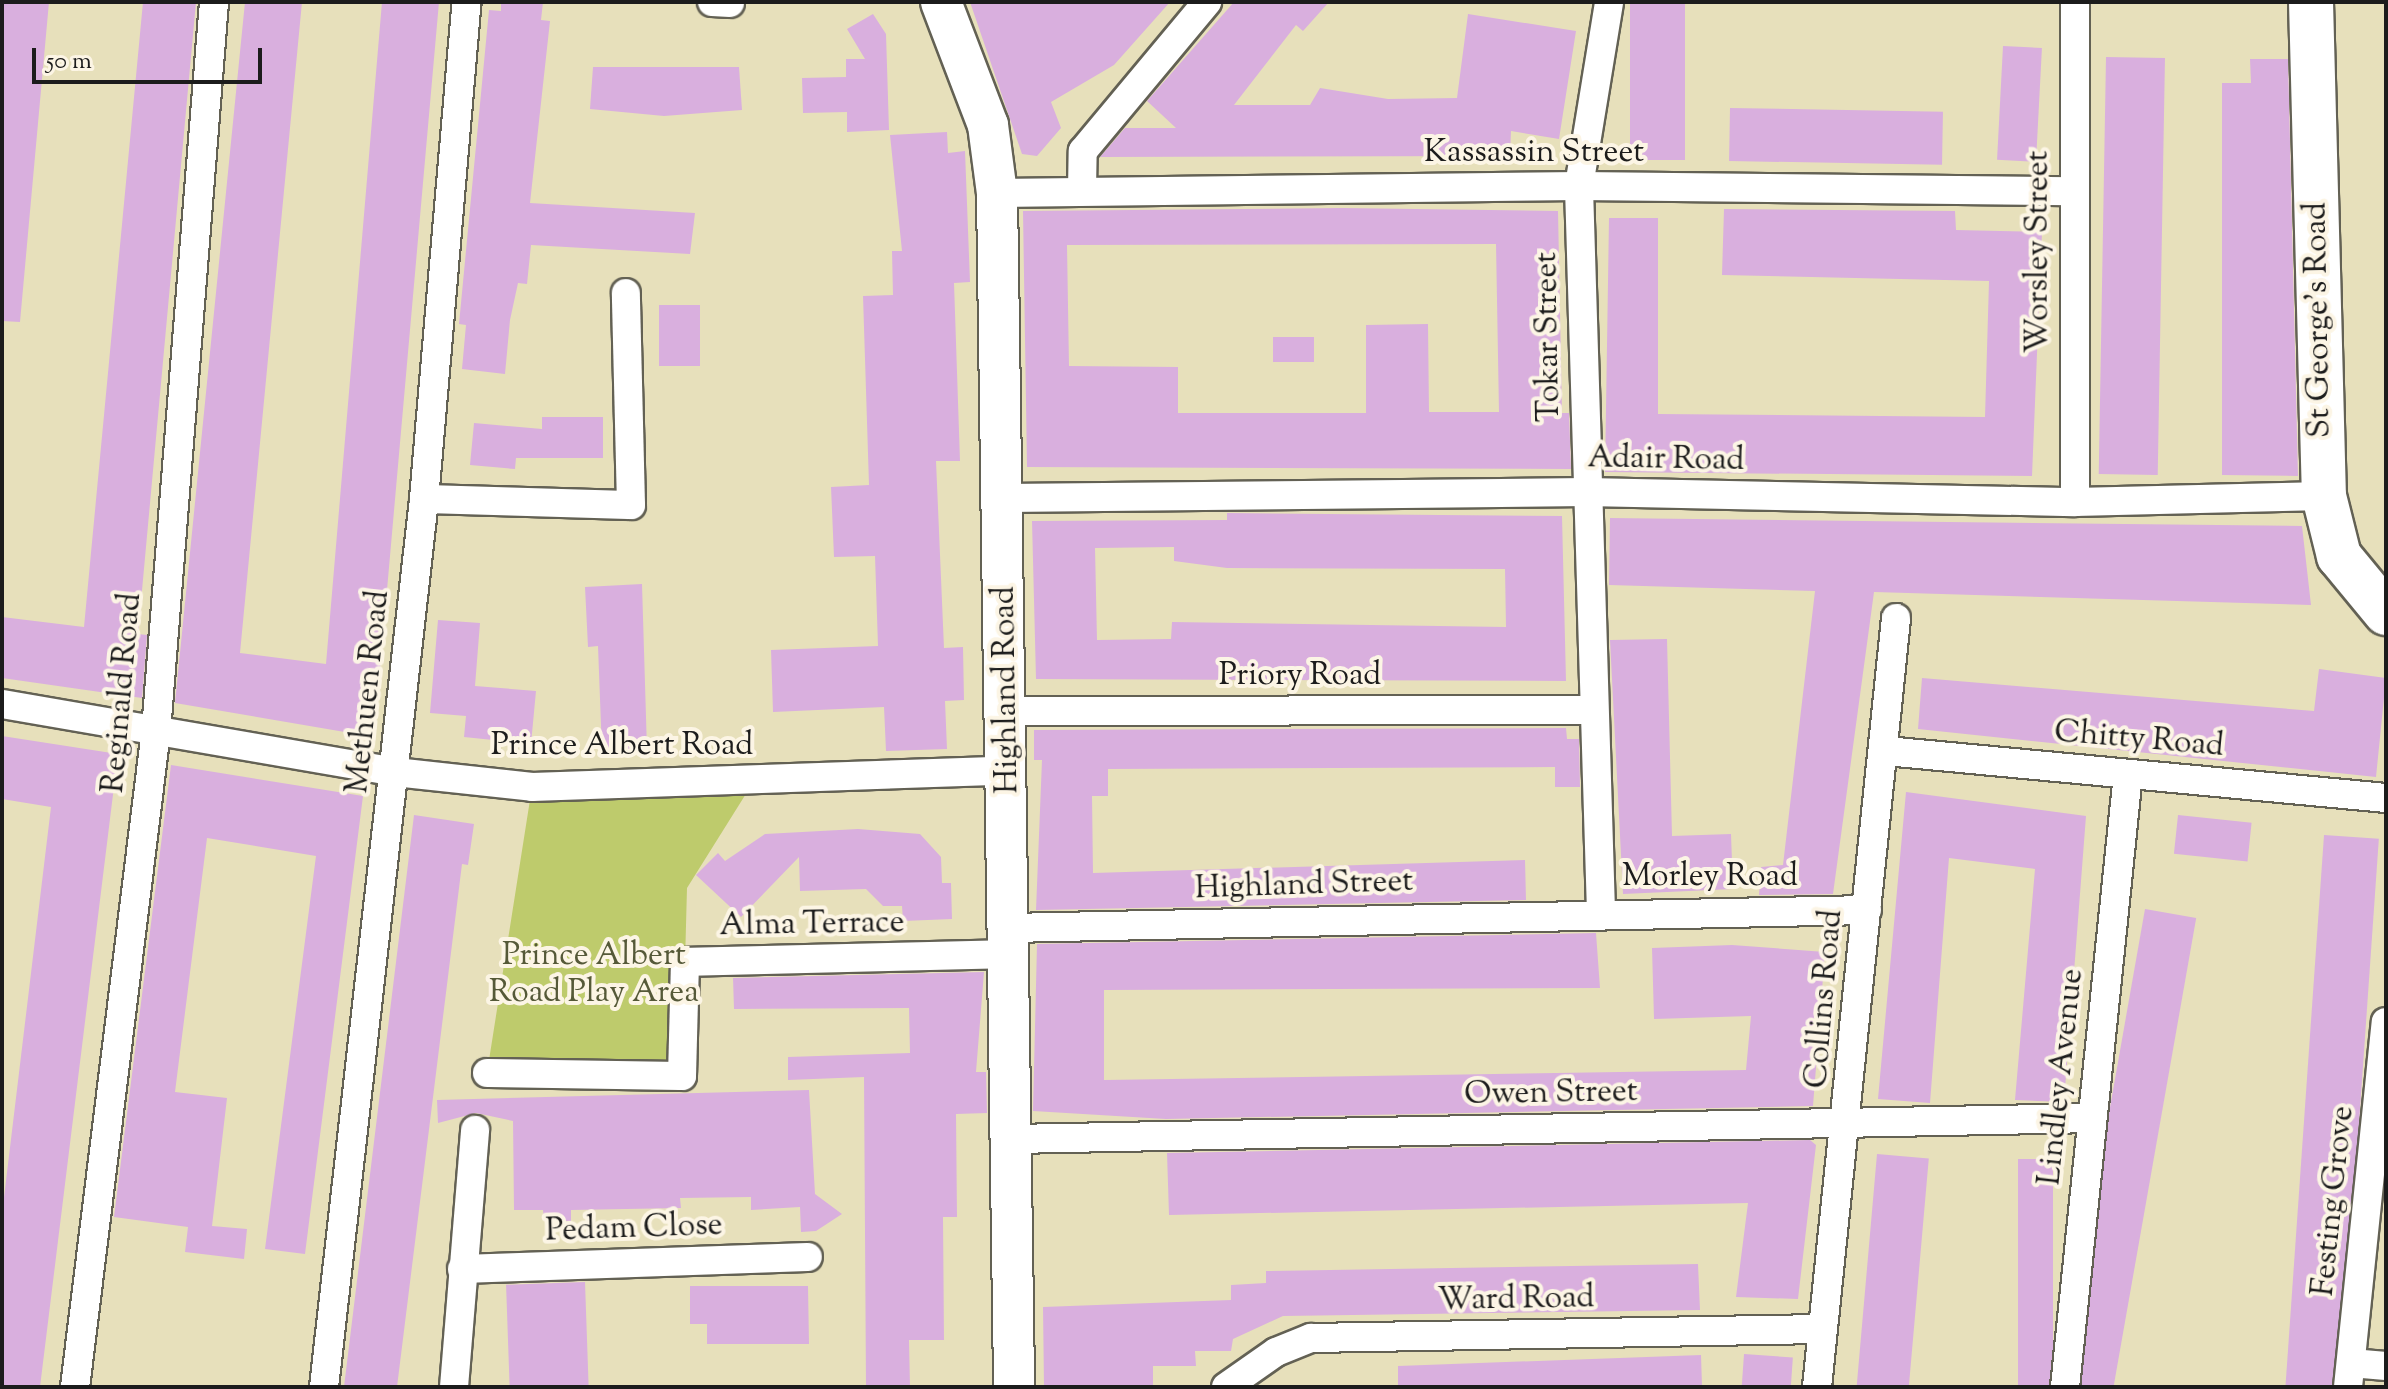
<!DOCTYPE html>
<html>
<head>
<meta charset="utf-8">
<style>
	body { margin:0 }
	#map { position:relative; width:2388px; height:1389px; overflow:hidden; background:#e7e0bb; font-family:"Sorts Mill Goudy",serif }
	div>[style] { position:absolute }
	.green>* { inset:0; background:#becb6c }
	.building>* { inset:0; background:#d9afde; transform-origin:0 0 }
	.roads { filter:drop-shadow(2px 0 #636154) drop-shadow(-2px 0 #636154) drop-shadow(0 2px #636154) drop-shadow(0 -2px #636154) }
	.minor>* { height:28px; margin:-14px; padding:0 14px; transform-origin:14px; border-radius:14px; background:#fff }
	.secondary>* { height:40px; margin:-20px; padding:0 20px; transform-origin:20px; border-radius:20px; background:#fff }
	.primary>* { height:44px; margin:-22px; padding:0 22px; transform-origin:22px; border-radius:22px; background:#fff }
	span { translate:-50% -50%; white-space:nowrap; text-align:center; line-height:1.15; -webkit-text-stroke:8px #fcf5e5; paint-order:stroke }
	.street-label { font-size:32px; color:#1c1c1c }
	.park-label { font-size:32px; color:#555938 }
	.frame { position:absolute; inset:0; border:4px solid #1c1c1c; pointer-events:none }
	.scale { position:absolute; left:32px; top:48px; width:230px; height:36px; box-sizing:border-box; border:4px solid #1c1c1c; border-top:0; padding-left:10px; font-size:24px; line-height:28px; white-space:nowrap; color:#1c1c1c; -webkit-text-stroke:6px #fcf5e5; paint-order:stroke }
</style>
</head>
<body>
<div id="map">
	<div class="green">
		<div style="clip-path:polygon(754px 781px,687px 888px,682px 1076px,487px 1073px,532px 787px)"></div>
	</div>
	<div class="building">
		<div style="clip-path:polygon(2px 2px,49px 2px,20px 322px,2px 321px)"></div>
		<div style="clip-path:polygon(143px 2px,196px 2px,138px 634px,147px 635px,142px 698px,2px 678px,2px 617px,84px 627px)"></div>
		<div style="clip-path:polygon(245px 2px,302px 2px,240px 653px,326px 664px,382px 2px,439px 2px,374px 737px,175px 703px)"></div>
		<div style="clip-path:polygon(501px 2px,543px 2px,541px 20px,550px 21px,530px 203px,695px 213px,690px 254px,531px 245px,527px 284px,518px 283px,510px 320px,505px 374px,462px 369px,466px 325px,459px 324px,489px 10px,501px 11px)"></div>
		<div style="clip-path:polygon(970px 2px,1170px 2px,1114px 65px,1051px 102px,1061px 128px,1037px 156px,1022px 154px)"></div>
		<div style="clip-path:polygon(1234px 2px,1329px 2px,1303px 31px,1296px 25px,1234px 105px,1310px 105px,1320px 88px,1388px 99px,1457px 98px,1468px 14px,1576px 31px,1559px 139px,1511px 131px,1510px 156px,1100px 157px,1125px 128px,1176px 128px,1147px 101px)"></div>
		<div style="left:1630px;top:2px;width:55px;height:158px"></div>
		<div style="clip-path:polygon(873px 14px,886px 34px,889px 130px,847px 132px,847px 112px,803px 113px,802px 78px,846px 77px,846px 59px,865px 59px,847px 29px)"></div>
		<div style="left:2003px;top:46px;width:39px;height:114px;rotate:3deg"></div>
		<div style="left:2106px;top:57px;width:59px;height:417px;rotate:1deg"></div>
		<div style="clip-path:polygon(2250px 59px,2288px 59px,2298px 476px,2222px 475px,2222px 83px,2251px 83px)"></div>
		<div style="clip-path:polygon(593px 67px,739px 67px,742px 110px,664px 116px,590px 109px)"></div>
		<div style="left:1730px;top:108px;width:213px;height:53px;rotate:1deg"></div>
		<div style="clip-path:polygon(947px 132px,948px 153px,965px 151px,970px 282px,954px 283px,960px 461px,936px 461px,944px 648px,963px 647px,964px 700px,945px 701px,947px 749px,886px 751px,884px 707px,773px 712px,771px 650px,878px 646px,875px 556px,834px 557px,831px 487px,869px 485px,863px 296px,893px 295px,892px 251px,902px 251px,890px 135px)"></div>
		<div style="clip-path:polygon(evenodd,1342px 208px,1558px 211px,1562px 413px,1569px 413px,1571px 469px,1027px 467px,1023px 211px,1342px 208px,1496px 244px,1499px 412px,1429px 412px,1428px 324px,1366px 325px,1366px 413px,1178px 413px,1178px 367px,1069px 366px,1067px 245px,1496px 244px)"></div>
		<div style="clip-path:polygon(1724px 209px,1955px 211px,1956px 230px,2042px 232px,2032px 476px,1605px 472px,1609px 218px,1658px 218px,1658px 414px,1985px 417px,1989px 281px,1722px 275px)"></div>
		<div style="left:659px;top:305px;width:41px;height:61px"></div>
		<div style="left:1314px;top:337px;width:25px;height:41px;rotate:90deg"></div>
		<div style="clip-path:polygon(542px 417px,603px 417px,603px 458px,516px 458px,515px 469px,470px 465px,474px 423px,542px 429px)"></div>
		<div style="clip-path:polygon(evenodd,1227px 513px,1562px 516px,1566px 681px,1036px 679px,1032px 521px,1227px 520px,1227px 513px,1174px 547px,1174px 561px,1227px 568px,1505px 569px,1506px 627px,1172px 622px,1171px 639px,1097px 640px,1095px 548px,1174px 547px)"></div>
		<div style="clip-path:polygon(1610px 518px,2302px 526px,2311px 605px,1874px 592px,1833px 894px,1759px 895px,1761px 867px,1783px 865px,1815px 591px,1609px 585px)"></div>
		<div style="clip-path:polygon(642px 584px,647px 750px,602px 752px,598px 646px,588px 647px,585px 587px)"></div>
		<div style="clip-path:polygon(438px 620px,480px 623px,475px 686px,536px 691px,531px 744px,464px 737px,466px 716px,430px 713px)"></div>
		<div style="clip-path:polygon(1667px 639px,1672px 836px,1731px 834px,1733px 889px,1623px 894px,1610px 640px)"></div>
		<div style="clip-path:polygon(2319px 669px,2386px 678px,2376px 777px,1918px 729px,1922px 678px,2314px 711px)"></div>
		<div style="clip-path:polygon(1566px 728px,1567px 739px,1579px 739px,1580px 787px,1555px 787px,1555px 767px,1108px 769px,1108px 796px,1092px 796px,1093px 873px,1525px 860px,1526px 900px,1036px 910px,1042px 760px,1034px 760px,1034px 730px)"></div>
		<div style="clip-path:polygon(2px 736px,118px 754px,40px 1387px,2px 1387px,2px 1214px,51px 807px,2px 799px)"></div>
		<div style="clip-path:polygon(171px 765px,363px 796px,305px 1254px,265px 1249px,316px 856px,207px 838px,175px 1092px,227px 1098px,212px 1226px,247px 1229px,244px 1259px,185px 1252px,188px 1227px,114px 1217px)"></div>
		<div style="clip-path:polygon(1906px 792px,2086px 816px,2064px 1102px,2015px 1100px,2035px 869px,1949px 858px,1930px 1103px,1878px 1099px)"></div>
		<div style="clip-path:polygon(414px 815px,474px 824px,468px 865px,462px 864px,397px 1387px,344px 1387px)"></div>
		<div style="left:2178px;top:815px;width:74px;height:39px;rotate:6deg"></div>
		<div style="clip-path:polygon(858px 829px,920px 834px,941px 857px,942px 883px,951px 883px,952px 919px,903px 921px,902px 906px,883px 906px,866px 889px,800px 891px,799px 857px,741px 917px,696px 875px,718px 853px,725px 861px,765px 834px)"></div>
		<div style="left:2324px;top:835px;width:55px;height:557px;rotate:4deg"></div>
		<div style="left:2145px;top:909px;width:52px;height:480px;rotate:10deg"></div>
		<div style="clip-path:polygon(1596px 933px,1600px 988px,1104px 990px,1104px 1080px,1746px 1070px,1751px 1016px,1654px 1019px,1652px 948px,1732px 945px,1825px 952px,1813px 1106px,1166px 1119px,1033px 1111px,1037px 944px)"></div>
		<div style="clip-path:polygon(984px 972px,976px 1072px,986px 1072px,987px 1113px,956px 1114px,957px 1217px,943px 1217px,944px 1340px,909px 1340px,910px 1387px,866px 1387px,864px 1077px,788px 1080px,788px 1057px,910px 1053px,909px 1008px,734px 1009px,733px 978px)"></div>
		<div style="clip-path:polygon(809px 1090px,815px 1194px,842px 1214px,816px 1231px,801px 1232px,800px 1207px,751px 1210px,751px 1197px,680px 1198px,681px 1208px,571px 1210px,571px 1221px,544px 1221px,543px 1210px,514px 1210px,513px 1121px,476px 1113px,438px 1123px,437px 1100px)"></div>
		<div style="clip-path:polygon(1810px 1140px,1816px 1145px,1798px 1299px,1736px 1297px,1748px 1203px,1169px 1215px,1167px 1153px)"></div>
		<div style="left:1877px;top:1154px;width:52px;height:234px;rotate:5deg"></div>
		<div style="left:2018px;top:1159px;width:35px;height:229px"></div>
		<div style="clip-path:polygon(1698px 1264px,1700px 1310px,1283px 1316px,1233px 1339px,1231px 1351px,1195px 1351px,1196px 1366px,1153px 1366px,1153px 1387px,1044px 1387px,1043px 1307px,1231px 1300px,1231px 1285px,1266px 1283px,1266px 1271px)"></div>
		<div style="left:585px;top:1282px;width:105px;height:79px;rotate:88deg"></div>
		<div style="clip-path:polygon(690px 1286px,808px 1286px,809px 1344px,707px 1344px,707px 1324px,690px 1324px)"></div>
		<div style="left:1744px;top:1354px;width:49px;height:33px;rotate:4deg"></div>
		<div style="clip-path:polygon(1701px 1355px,1702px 1387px,1398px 1387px,1398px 1366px)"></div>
	</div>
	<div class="roads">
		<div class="minor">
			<div style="left:712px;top:2px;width:18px;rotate:3deg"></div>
			<div style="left:2075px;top:2px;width:500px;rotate:90deg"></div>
			<div style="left:1082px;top:190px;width:39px;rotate:-89deg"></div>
			<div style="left:1083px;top:151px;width:194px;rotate:-50.2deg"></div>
			<div style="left:997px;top:193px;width:582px;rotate:-0.69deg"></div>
			<div style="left:1579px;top:186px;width:493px;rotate:0.6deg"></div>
			<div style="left:1005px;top:498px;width:582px;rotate:-0.59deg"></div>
			<div style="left:1587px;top:492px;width:488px;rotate:1.2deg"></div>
			<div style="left:2075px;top:502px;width:249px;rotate:-1.4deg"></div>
			<div style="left:424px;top:499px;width:207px;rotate:1.7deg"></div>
			<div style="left:631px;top:505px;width:212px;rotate:-91.4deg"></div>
			<div style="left:2px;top:704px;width:399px;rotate:9.8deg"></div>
			<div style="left:395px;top:772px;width:138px;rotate:6.2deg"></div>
			<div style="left:532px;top:787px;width:476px;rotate:-2deg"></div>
			<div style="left:1007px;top:711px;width:586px;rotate:-0.1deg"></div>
			<div style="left:1886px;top:751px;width:502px;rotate:5.37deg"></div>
			<div style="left:1601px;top:912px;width:726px;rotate:-91.74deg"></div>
			<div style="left:1579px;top:186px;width:186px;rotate:-80.7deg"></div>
			<div style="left:1009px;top:928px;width:858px;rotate:-1.2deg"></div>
			<div style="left:487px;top:1073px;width:195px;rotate:0.9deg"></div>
			<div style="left:682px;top:1076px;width:114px;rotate:-88.5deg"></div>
			<div style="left:685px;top:962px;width:324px;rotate:-1.4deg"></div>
			<div style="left:1012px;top:1139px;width:1080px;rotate:-1.11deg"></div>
			<div style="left:462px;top:1269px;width:346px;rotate:-2deg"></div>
			<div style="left:2351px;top:1363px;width:35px;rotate:5deg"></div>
			<div style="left:75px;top:1387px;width:661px;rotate:-82.96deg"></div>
			<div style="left:156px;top:731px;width:731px;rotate:-85.45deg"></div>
			<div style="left:324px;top:1387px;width:894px;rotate:-83.57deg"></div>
			<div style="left:424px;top:499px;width:499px;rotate:-85.1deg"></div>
			<div style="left:454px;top:1387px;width:258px;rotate:-85.3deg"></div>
			<div style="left:1226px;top:1387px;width:61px;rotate:-35deg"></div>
			<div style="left:1276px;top:1352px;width:38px;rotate:-22deg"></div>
			<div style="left:1311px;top:1338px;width:511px;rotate:-1.01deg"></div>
			<div style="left:1817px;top:1387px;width:773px;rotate:-84.13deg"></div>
			<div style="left:2065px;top:1387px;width:616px;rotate:-84.13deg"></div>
			<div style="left:2348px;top:1387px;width:367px;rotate:-84.1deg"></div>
		</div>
		<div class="secondary">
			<div style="left:941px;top:2px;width:132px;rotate:69.1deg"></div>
			<div style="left:988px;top:125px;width:69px;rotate:82.5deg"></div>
			<div style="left:997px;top:193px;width:1194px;rotate:89.18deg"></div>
		</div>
		<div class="primary">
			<div style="left:2311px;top:2px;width:494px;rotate:88.5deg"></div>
			<div style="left:2324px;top:496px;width:62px;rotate:76deg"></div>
			<div style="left:2339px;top:556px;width:74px;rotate:50.5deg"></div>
		</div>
	</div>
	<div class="street-label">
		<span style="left:1534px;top:153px">Kassassin Street</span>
		<span style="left:2039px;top:252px;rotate:-90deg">Worsley Street</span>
		<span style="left:2319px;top:320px;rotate:-91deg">St George's Road</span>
		<span style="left:1549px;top:337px;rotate:-91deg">Tokar Street</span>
		<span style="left:1666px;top:460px;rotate:1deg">Adair Road</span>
		<span style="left:1300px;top:676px">Priory Road</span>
		<span style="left:1007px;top:690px;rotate:-91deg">Highland Road</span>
		<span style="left:369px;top:692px;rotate:-84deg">Methuen Road</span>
		<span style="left:123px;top:693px;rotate:-85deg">Reginald Road</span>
		<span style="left:2139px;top:740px;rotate:5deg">Chitty Road</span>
		<span style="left:622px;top:746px">Prince Albert Road</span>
		<span style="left:1710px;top:877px">Morley Road</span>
		<span style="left:1304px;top:886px;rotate:-2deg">Highland Street</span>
		<span style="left:812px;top:925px;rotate:-1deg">Alma Terrace</span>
		<span style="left:1825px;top:999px;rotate:-85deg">Collins Road</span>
		<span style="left:2062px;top:1077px;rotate:-84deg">Lindley Avenue</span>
		<span style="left:1551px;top:1094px;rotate:-1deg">Owen Street</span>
		<span style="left:2334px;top:1201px;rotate:-84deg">Festing Grove</span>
		<span style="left:634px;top:1229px;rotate:-2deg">Pedam Close</span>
		<span style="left:1516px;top:1300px;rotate:-1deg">Ward Road</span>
	</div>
	<div class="park-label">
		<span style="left:594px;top:975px">Prince Albert<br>Road Play Area</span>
	</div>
	<div class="frame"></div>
	<div class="scale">50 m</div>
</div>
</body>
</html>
